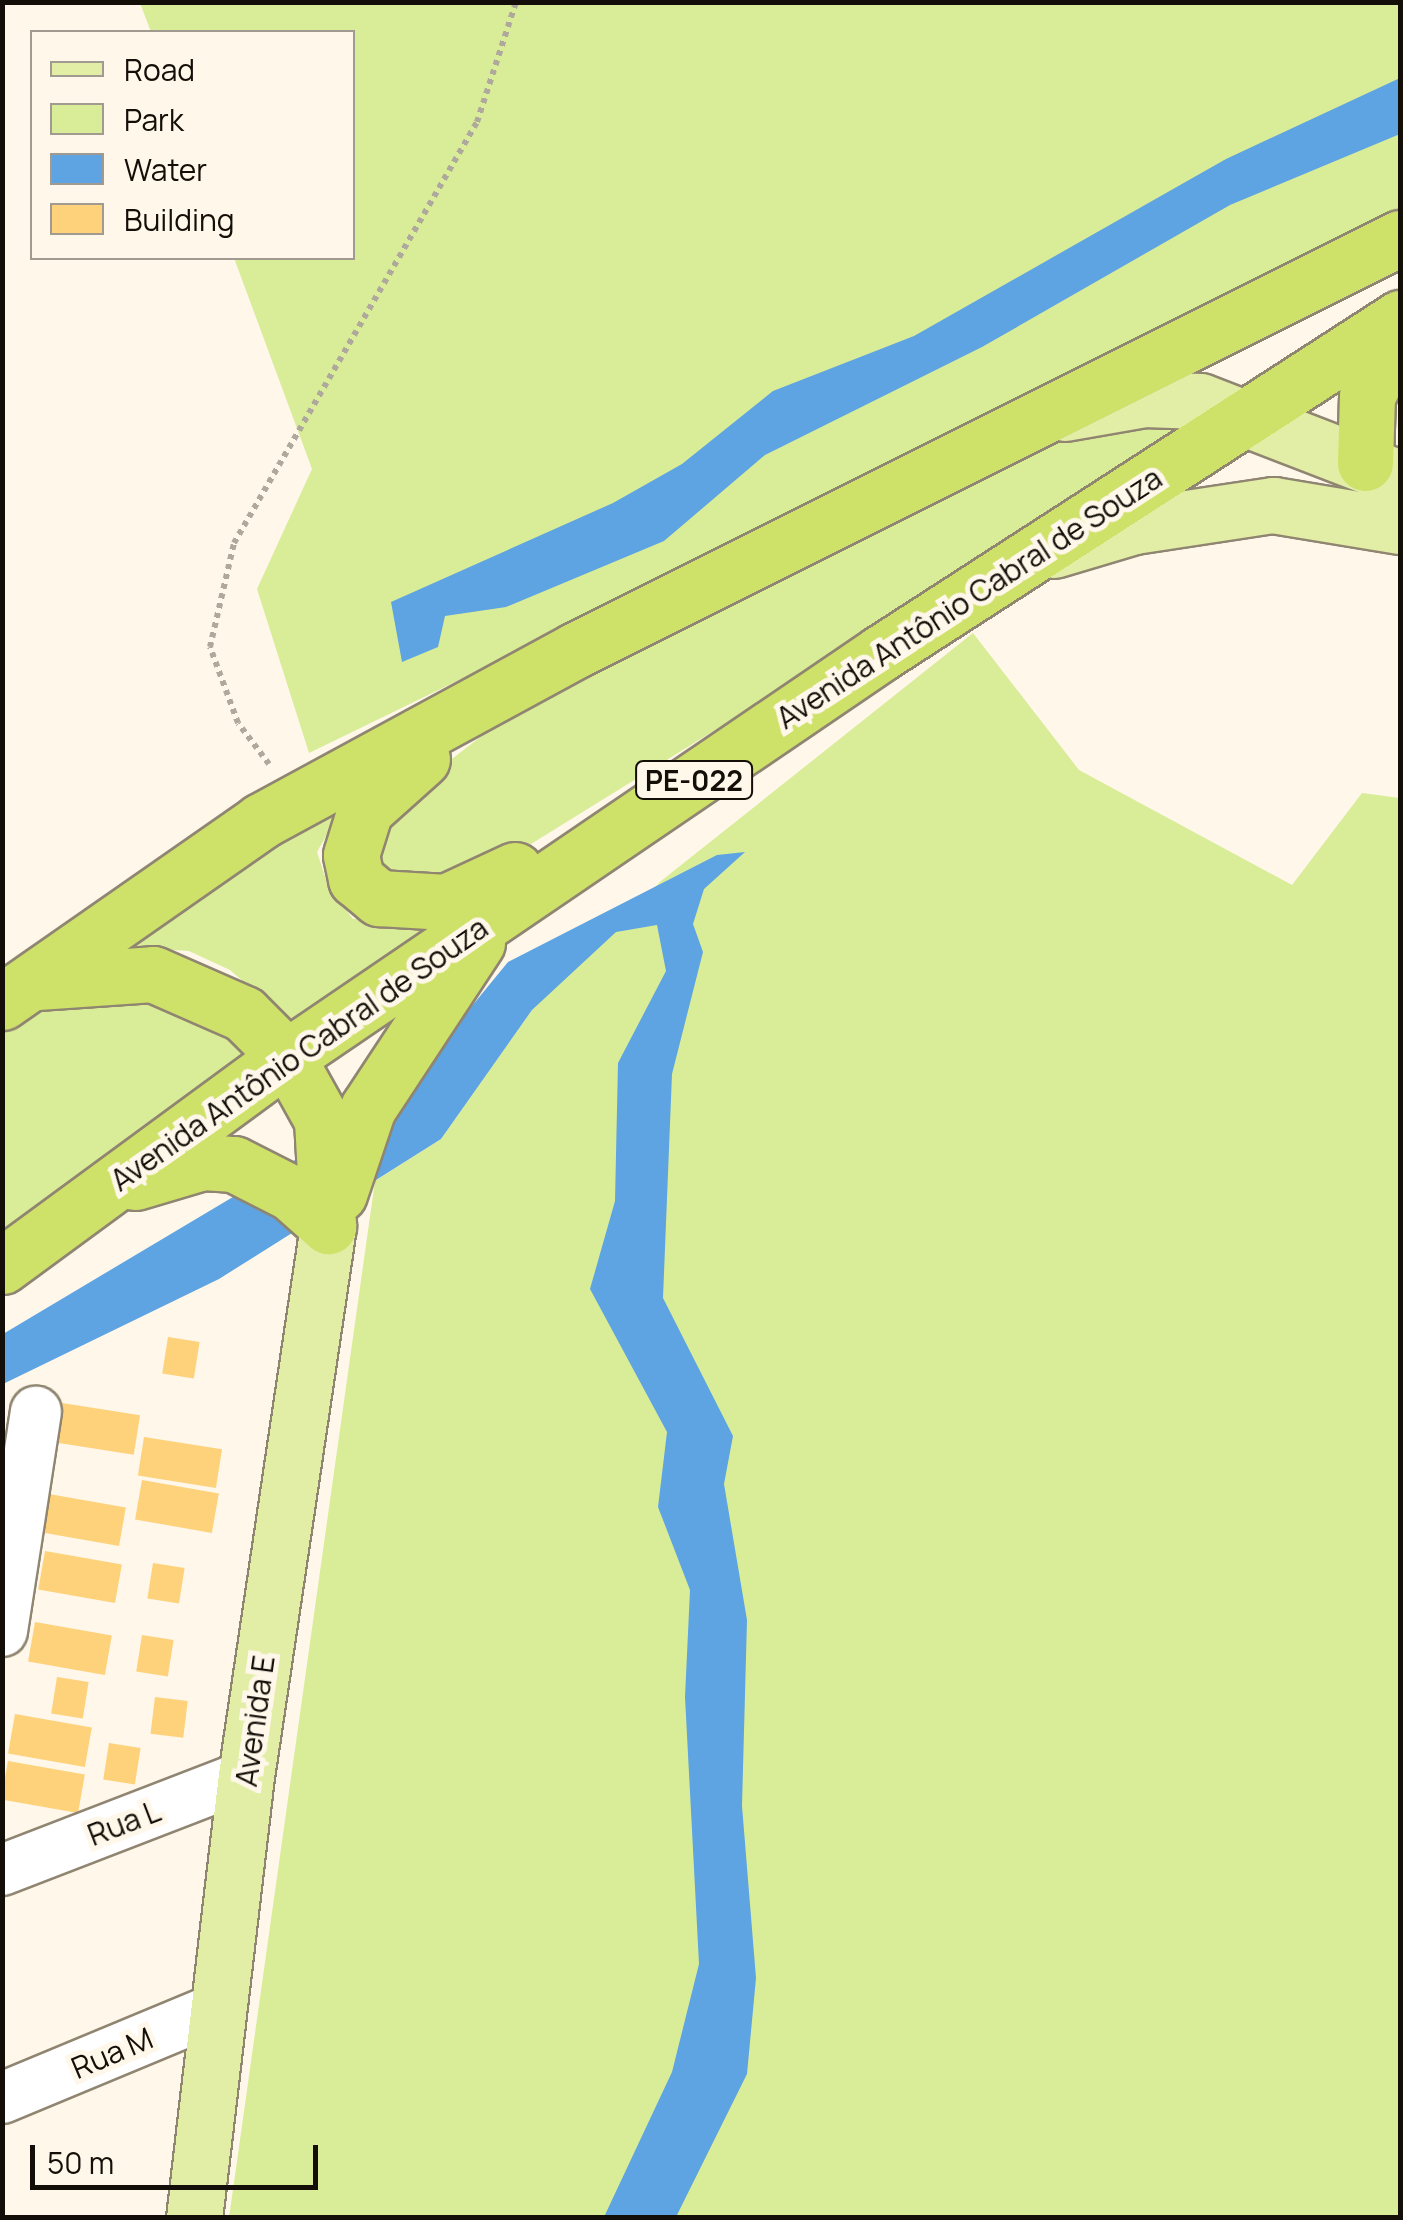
<!DOCTYPE html>
<html>
<head>
<meta charset="utf-8">
<style>
	body { margin:0 }
	#map { position:relative; width:1403px; height:2220px; overflow:hidden; background:#fef7ea; font-family:Manrope,sans-serif }
	div>[style] { position:absolute }
	.green>* { inset:0; background:#d9ec98 }
	.water>* { inset:0; background:#5ea3e2 }
	.building>* { inset:0; background:#fed27a; transform-origin:0 0 }
	.path>* { height:6px; margin-top:-3px; transform-origin:0; background:repeating-linear-gradient(90deg,#aea89d 0 5px,transparent 0 10px) }
	.roads { filter:drop-shadow(2px 0 #908571) drop-shadow(-2px 0 #908571) drop-shadow(0 2px #908571) drop-shadow(0 -2px #908571) }
	.minor>* { height:50px; margin:-25px; padding:0 25px; transform-origin:25px; border-radius:25px; background:#fff }
	.major>* { height:55px; margin:-27.5px; padding:0 27.5px; transform-origin:27.5px; border-radius:27.5px; background:#e2eea6 }
	.highway>* { height:55px; margin:-27.5px; padding:0 27.5px; transform-origin:27.5px; border-radius:27.5px; background:#cee26a }
	span { translate:-50% -50%; white-space:nowrap; text-align:center; line-height:1.15; -webkit-text-stroke:10px #fef7ea; paint-order:stroke }
	.shield-label span { padding:2px 8px; background:#fef7ea; border:2px solid; border-radius:8px; -webkit-text-stroke-width:0 }
	.shield-label { font-size:28px; color:#130f08; font-weight:700 }
	.street-label { font-size:30px; color:#130f08 }
	.frame { position:absolute; inset:0; border:5px solid #130f08; pointer-events:none }
	.legend { position:absolute; left:30px; top:30px; width:325px; height:230px; box-sizing:border-box; background:#fef7ea; border:2px solid #a09a90; margin:0; padding:12px 18px; list-style:none; font-size:30px; color:#130f08 }
	.legend li { display:flex; align-items:center; gap:20px; height:50px }
	.legend b { width:50px; border:2px solid #a09a90 }
	.scale { position:absolute; left:30px; top:2145px; width:288px; height:45px; box-sizing:border-box; border:5px solid #130f08; border-top:0; padding-left:12px; font-size:30px; line-height:35px; white-space:nowrap; color:#130f08; -webkit-text-stroke:8px #fef7ea; paint-order:stroke }
</style>
</head>
<body>
<div id="map">
	<div class="green">
		<div style="clip-path:polygon(140px 3px,1400px 3px,1400px 223px,309px 753px,257px 589px,312px 469px,234px 258px,352px 258px,352px 32px,151px 32px)"></div>
		<div style="clip-path:polygon(1224px 415px,497px 865px,383px 887px,367px 824px,560px 676px,1044px 433px)"></div>
		<div style="clip-path:polygon(973px 633px,1079px 770px,1292px 885px,1362px 793px,1400px 798px,1400px 2217px,229px 2218px,375px 1181px,441px 1139px,532px 1010px,661px 881px)"></div>
		<div style="clip-path:polygon(352px 790px,317px 852px,329px 889px,353px 919px,484px 904px,293px 1024px,230px 970px,189px 951px,113px 946px)"></div>
		<div style="clip-path:polygon(91px 988px,158px 988px,264px 1051px,3px 1233px,3px 1024px)"></div>
	</div>
	<div class="water">
		<div style="clip-path:polygon(1400px 78px,1400px 134px,1230px 205px,982px 347px,765px 455px,664px 541px,506px 607px,445px 616px,438px 647px,402px 662px,391px 602px,613px 503px,682px 464px,773px 391px,914px 336px,1226px 159px)"></div>
		<div style="clip-path:polygon(745px 852px,704px 889px,693px 924px,703px 952px,672px 1074px,663px 1298px,733px 1436px,724px 1484px,747px 1620px,742px 1806px,756px 1978px,747px 2074px,676px 2217px,604px 2217px,672px 2072px,699px 1964px,685px 1697px,690px 1590px,658px 1507px,667px 1432px,590px 1289px,615px 1201px,618px 1063px,666px 971px,657px 925px,616px 932px,532px 1010px,441px 1139px,219px 1279px,3px 1384px,3px 1334px,394px 1101px,508px 962px,717px 855px)"></div>
	</div>
	<div class="building">
		<div style="left:168px;top:1337px;width:32px;height:37px;rotate:9deg"></div>
		<div style="left:62px;top:1403px;width:79px;height:40px;rotate:9deg"></div>
		<div style="left:144px;top:1437px;width:79px;height:39px;rotate:9deg"></div>
		<div style="left:142px;top:1480px;width:78px;height:40px;rotate:10deg"></div>
		<div style="left:49px;top:1494px;width:78px;height:39px;rotate:10deg"></div>
		<div style="left:45px;top:1551px;width:78px;height:39px;rotate:10deg"></div>
		<div style="left:153px;top:1563px;width:32px;height:36px;rotate:9deg"></div>
		<div style="left:35px;top:1622px;width:78px;height:40px;rotate:10deg"></div>
		<div style="left:142px;top:1635px;width:32px;height:37px;rotate:9deg"></div>
		<div style="left:57px;top:1677px;width:32px;height:37px;rotate:9deg"></div>
		<div style="left:155px;top:1697px;width:33px;height:37px;rotate:7deg"></div>
		<div style="left:15px;top:1714px;width:78px;height:40px;rotate:10deg"></div>
		<div style="left:109px;top:1743px;width:32px;height:37px;rotate:9deg"></div>
		<div style="left:8px;top:1761px;width:78px;height:39px;rotate:10deg"></div>
	</div>
	<div class="path">
		<div style="left:269px;top:764px;width:51px;rotate:-127.1deg"></div>
		<div style="left:238px;top:723px;width:81px;rotate:-110.2deg"></div>
		<div style="left:210px;top:647px;width:107px;rotate:-77deg"></div>
		<div style="left:234px;top:543px;width:486px;rotate:-60deg"></div>
		<div style="left:477px;top:122px;width:126px;rotate:-72deg"></div>
	</div>
	<div class="roads">
		<div class="minor">
			<div style="left:2px;top:1631px;width:222px;rotate:-81.2deg"></div>
			<div style="left:2px;top:1870px;width:261px;rotate:-21.1deg"></div>
			<div style="left:2px;top:2098px;width:237px;rotate:-22.6deg"></div>
		</div>
		<div class="major">
			<div style="left:1065px;top:413px;width:80px;rotate:-10deg"></div>
			<div style="left:1144px;top:399px;width:56px;rotate:2deg"></div>
			<div style="left:1200px;top:401px;width:214px;rotate:21.1deg"></div>
			<div style="left:1054px;top:550px;width:84px;rotate:-16.7deg"></div>
			<div style="left:1134px;top:526px;width:141px;rotate:-8.6deg"></div>
			<div style="left:1273px;top:505px;width:129px;rotate:9.4deg"></div>
			<div style="left:194px;top:2218px;width:445px;rotate:-83.3deg"></div>
			<div style="left:246px;top:1776px;width:556px;rotate:-81.52deg"></div>
		</div>
		<div class="highway">
			<div style="left:1365px;top:463px;width:67px;rotate:-88.3deg"></div>
			<div style="left:1367px;top:396px;width:73px;rotate:-63.1deg"></div>
			<div style="left:422px;top:759px;width:76px;rotate:138.2deg"></div>
			<div style="left:365px;top:810px;width:47px;rotate:107.3deg"></div>
			<div style="left:351px;top:855px;width:25px;rotate:78deg"></div>
			<div style="left:356px;top:879px;width:30px;rotate:40deg"></div>
			<div style="left:379px;top:898px;width:67px;rotate:3.4deg"></div>
			<div style="left:446px;top:902px;width:76px;rotate:-24.9deg"></div>
			<div style="left:37px;top:982px;width:116px;rotate:-3.9deg"></div>
			<div style="left:153px;top:974px;width:99px;rotate:23.7deg"></div>
			<div style="left:244px;top:1014px;width:61px;rotate:45deg"></div>
			<div style="left:287px;top:1057px;width:72px;rotate:60.9deg"></div>
			<div style="left:322px;top:1120px;width:106px;rotate:86.8deg"></div>
			<div style="left:2px;top:1002px;width:316px;rotate:-34.9deg"></div>
			<div style="left:261px;top:821px;width:358px;rotate:-28.5deg"></div>
			<div style="left:576px;top:650px;width:921px;rotate:-26.57deg"></div>
			<div style="left:135px;top:1182px;width:71px;rotate:-16.4deg"></div>
			<div style="left:203px;top:1162px;width:31px;rotate:4deg"></div>
			<div style="left:234px;top:1164px;width:64px;rotate:27deg"></div>
			<div style="left:291px;top:1193px;width:50px;rotate:41.7deg"></div>
			<div style="left:339px;top:1194px;width:91px;rotate:-71.4deg"></div>
			<div style="left:368px;top:1108px;width:198px;rotate:-56.6deg"></div>
			<div style="left:2px;top:1266px;width:353px;rotate:-36.3deg"></div>
			<div style="left:287px;top:1057px;width:718px;rotate:-34.22deg"></div>
			<div style="left:881px;top:653px;width:618px;rotate:-32.84deg"></div>
		</div>
	</div>
	<div class="shield-label">
		<span style="left:694px;top:780px">PE-022</span>
	</div>
	<div class="street-label">
		<span style="left:969px;top:598px;rotate:-33deg">Avenida Antônio Cabral de Souza</span>
		<span style="left:299px;top:1054px;rotate:-35deg">Avenida Antônio Cabral de Souza</span>
		<span style="left:255px;top:1721px;rotate:-82deg">Avenida E</span>
		<span style="left:124px;top:1823px;rotate:-21deg">Rua L</span>
		<span style="left:112px;top:2053px;rotate:-23deg">Rua M</span>
	</div>
	<div class="frame"></div>
	<ul class="legend">
	<li><b style="height:12px;background:#e2eea6"></b>Road</li>
	<li><b style="height:28px;background:#d9ec98"></b>Park</li>
	<li><b style="height:28px;background:#5ea3e2"></b>Water</li>
	<li><b style="height:28px;background:#fed27a"></b>Building</li>
	</ul>
	<div class="scale">50 m</div>
</div>
</body>
</html>
